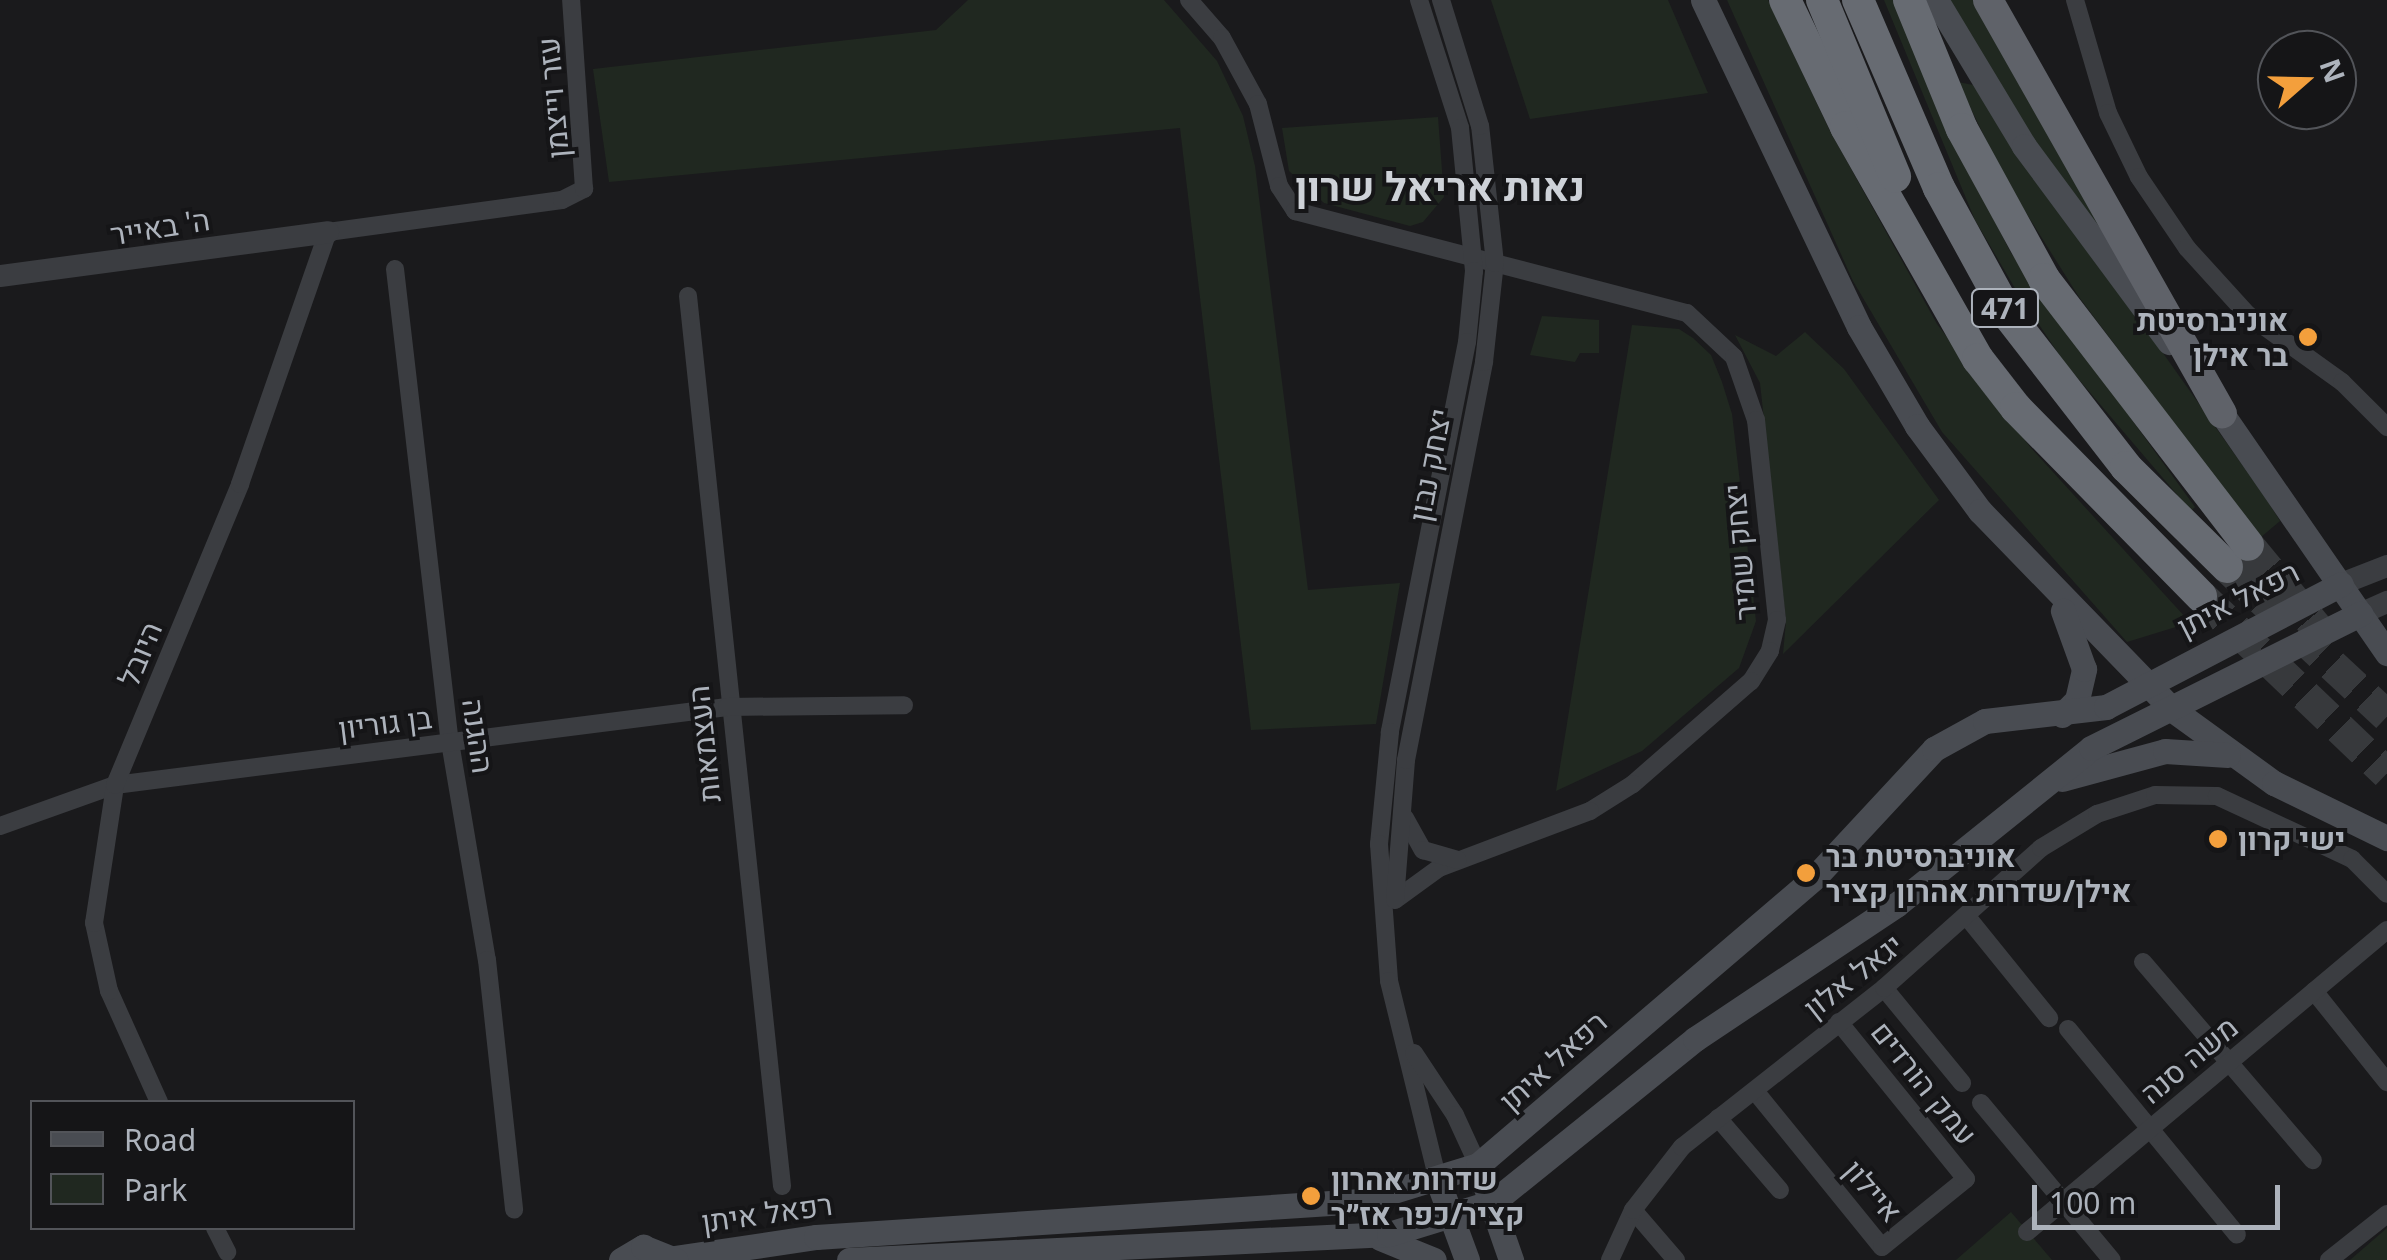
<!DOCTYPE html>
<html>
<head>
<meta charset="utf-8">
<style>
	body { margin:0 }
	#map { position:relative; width:2387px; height:1260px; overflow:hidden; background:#1a1a1c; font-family:"Noto Sans",Heebo,sans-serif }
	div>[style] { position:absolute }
	.green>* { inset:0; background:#202820 }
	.motorway-tunnel>* { height:32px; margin-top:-16px; transform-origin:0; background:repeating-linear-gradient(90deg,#37393c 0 32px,transparent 0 48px) }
	.minor>* { height:18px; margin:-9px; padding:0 9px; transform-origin:9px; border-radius:9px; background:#3b3d41 }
	.tertiary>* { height:22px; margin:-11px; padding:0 11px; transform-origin:11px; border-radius:11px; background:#3b3d41 }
	.secondary>* { height:25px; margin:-12.5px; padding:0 12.5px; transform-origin:12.5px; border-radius:12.5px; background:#494c52 }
	.trunk>* { height:30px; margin:-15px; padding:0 15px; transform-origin:15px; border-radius:15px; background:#5f6269 }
	.motorway>* { height:32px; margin:-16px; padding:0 16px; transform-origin:16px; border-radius:16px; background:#676b72 }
	.dots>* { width:28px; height:28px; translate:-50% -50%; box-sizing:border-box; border:5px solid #151517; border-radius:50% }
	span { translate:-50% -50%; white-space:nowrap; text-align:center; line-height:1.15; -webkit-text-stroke:8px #151517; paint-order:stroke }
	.shield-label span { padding:2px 8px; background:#151517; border:2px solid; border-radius:8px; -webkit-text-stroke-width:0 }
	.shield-label { font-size:28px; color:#adb3bc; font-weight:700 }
	.street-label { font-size:30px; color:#adb3bc }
	.poi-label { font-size:30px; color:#adb3bc; font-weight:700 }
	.right { translate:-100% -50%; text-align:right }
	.left { translate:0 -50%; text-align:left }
	.district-label { font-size:40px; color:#ced2d8; font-weight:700 }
	.legend { position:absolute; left:30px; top:1100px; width:325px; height:130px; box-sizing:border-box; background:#151517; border:2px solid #525459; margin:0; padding:12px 18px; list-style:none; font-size:30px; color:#adb3bc }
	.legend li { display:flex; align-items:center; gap:20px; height:50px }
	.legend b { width:50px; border:2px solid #525459 }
	.north { position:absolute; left:2257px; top:30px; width:100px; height:100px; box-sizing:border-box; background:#151517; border:2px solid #525459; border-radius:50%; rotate:70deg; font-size:28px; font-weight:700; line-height:40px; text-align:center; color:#adb3bc }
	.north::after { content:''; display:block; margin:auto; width:35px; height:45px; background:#f39f3c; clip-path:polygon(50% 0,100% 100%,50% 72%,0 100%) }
	.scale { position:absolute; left:2032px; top:1185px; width:248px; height:45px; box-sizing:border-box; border:5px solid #adb3bc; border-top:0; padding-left:12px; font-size:30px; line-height:35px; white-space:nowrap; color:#adb3bc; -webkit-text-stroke:8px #151517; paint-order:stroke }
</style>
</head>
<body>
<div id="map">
	<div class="green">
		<div style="clip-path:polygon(968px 0,1164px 0,1217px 61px,1243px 116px,1255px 166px,1308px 590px,1400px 583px,1376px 724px,1251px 730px,1180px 128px,609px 182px,593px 69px,936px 30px)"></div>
		<div style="clip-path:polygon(1491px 0,1668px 0,1708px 93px,1530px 119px)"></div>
		<div style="clip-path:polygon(1727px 0,1768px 0,1829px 129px,1937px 324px,2031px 448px,2186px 618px,2179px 626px,2127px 642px,1942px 432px,1853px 281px)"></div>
		<div style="clip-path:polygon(1884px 0,1899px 0,1941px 117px,2011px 253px,2195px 507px,2191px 511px,2064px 362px,2016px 290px,1975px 220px)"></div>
		<div style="clip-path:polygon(1949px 0,1975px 0,2110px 238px,2105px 243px,2040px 152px)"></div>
		<div style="clip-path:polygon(1958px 82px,1973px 85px,2265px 497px,2280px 521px,2260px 538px,2079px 297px,2006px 181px)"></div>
		<div style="clip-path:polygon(1438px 117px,1444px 197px,1423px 222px,1410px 226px,1324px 203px,1289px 171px,1282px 128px)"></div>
		<div style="clip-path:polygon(1542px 316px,1599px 320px,1599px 353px,1580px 353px,1575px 362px,1530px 355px)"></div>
		<div style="clip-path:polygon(1632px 325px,1679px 329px,1693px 338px,1711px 355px,1722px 382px,1732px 414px,1756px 621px,1739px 668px,1642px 751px,1556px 791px)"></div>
		<div style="clip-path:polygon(1805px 332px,1844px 369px,1939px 500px,1783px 654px,1786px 621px,1760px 383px,1735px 335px,1776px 356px)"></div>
		<div style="clip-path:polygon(2011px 1212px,2052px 1260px,1956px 1260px)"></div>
		<div style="clip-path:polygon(2387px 1228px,2387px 1260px,2350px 1260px)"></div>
	</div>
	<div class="motorway-tunnel">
		<div style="left:2248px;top:545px;width:108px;rotate:50.3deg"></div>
		<div style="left:2227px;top:567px;width:219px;rotate:43deg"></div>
		<div style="left:2201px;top:596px;width:257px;rotate:43.7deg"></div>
	</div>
	<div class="minor">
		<div style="left:1189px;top:0;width:50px;rotate:49deg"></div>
		<div style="left:1222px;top:38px;width:75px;rotate:61.4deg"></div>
		<div style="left:1258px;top:104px;width:85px;rotate:75.6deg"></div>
		<div style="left:1279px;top:186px;width:30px;rotate:57deg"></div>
		<div style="left:1295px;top:211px;width:405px;rotate:14.6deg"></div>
		<div style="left:1687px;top:313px;width:64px;rotate:43.1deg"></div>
		<div style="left:1734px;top:357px;width:67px;rotate:70.8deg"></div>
		<div style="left:1756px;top:420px;width:201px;rotate:84deg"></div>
		<div style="left:1777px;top:620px;width:32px;rotate:103deg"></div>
		<div style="left:1770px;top:651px;width:36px;rotate:122deg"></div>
		<div style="left:1751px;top:681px;width:157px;rotate:138.9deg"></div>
		<div style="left:1633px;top:784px;width:51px;rotate:147.9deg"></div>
		<div style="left:1590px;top:811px;width:161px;rotate:159.3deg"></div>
		<div style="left:1439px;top:868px;width:54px;rotate:144deg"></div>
		<div style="left:1419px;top:0;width:134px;rotate:72.2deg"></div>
		<div style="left:1460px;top:128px;width:144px;rotate:84.4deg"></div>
		<div style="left:1474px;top:271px;width:71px;rotate:95.6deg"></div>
		<div style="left:1467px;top:342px;width:398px;rotate:101.2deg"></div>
		<div style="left:1390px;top:732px;width:113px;rotate:95.6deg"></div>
		<div style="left:1379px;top:844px;width:137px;rotate:85.8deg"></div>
		<div style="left:1389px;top:981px;width:206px;rotate:76.2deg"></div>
		<div style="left:2075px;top:0;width:118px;rotate:73.7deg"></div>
		<div style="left:2108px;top:113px;width:71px;rotate:64.2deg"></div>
		<div style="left:2139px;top:177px;width:86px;rotate:55.9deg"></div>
		<div style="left:2187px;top:248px;width:89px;rotate:47.7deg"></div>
		<div style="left:2247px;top:314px;width:117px;rotate:35.6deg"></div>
		<div style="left:2342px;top:382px;width:64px;rotate:45deg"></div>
		<div style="left:395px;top:269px;width:476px;rotate:83.4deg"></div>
		<div style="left:450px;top:742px;width:221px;rotate:80.4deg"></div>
		<div style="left:487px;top:960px;width:251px;rotate:83.8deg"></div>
		<div style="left:688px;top:296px;width:895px;rotate:83.97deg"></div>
		<div style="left:1405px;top:818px;width:37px;rotate:61deg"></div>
		<div style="left:1423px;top:850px;width:36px;rotate:16deg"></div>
		<div style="left:0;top:826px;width:122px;rotate:-19.6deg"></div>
		<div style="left:115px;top:785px;width:617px;rotate:-7.26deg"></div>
		<div style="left:727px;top:707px;width:177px;rotate:-0.6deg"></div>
		<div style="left:1395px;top:900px;width:140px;rotate:-85.5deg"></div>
		<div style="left:1406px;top:760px;width:406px;rotate:-78.9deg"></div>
		<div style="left:1484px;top:362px;width:100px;rotate:-83.7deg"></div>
		<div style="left:1495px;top:263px;width:138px;rotate:-96.2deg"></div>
		<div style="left:1480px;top:126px;width:132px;rotate:-107.2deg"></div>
		<div style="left:1968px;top:918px;width:129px;rotate:51deg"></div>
		<div style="left:2143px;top:962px;width:261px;rotate:49.4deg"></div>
		<div style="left:1884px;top:988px;width:123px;rotate:50.6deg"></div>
		<div style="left:2314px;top:991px;width:117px;rotate:51.3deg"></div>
		<div style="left:2068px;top:1029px;width:266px;rotate:50.6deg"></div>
		<div style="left:1414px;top:1053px;width:74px;rotate:56.5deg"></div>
		<div style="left:1455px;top:1115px;width:55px;rotate:65.3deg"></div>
		<div style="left:1755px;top:1091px;width:201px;rotate:50.9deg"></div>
		<div style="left:1882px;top:1247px;width:108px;rotate:-39deg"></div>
		<div style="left:1966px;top:1179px;width:202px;rotate:-129deg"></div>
		<div style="left:159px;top:1102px;width:122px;rotate:-114.2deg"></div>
		<div style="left:109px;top:991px;width:70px;rotate:-102.4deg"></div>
		<div style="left:94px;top:923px;width:140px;rotate:-81.3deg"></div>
		<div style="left:115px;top:785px;width:326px;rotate:-67.4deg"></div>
		<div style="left:240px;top:484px;width:267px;rotate:-70.8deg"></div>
		<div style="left:328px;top:232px;width:236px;rotate:-7.8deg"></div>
		<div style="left:562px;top:200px;width:25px;rotate:-27deg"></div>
		<div style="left:584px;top:189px;width:189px;rotate:-93.9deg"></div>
		<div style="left:1981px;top:1103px;width:204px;rotate:50.2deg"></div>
		<div style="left:1718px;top:1118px;width:95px;rotate:49.3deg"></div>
		<div style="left:1633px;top:1210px;width:66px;rotate:49.3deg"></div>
		<div style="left:215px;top:1228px;width:27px;rotate:63deg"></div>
		<div style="left:2027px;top:1232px;width:470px;rotate:-40deg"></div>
		<div style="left:1610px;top:1260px;width:55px;rotate:-65.3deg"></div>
		<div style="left:1633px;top:1210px;width:80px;rotate:-52.1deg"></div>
		<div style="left:1682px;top:1147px;width:257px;rotate:-38.2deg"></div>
		<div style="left:1884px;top:988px;width:210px;rotate:-41.7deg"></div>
		<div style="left:2041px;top:848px;width:66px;rotate:-31.3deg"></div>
		<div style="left:2097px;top:814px;width:61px;rotate:-18.1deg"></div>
		<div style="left:2155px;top:795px;width:62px;rotate:0.9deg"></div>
		<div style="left:2217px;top:796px;width:149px;rotate:25deg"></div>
		<div style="left:2352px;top:859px;width:49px;rotate:45deg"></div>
		<div style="left:2329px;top:1260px;width:74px;rotate:-38.4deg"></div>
	</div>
	<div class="tertiary">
		<div style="left:0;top:276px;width:331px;rotate:-7.6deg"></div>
		<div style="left:2341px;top:584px;width:49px;rotate:-21.4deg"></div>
		<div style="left:2360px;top:614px;width:30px;rotate:-24deg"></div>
	</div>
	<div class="secondary">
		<div style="left:1703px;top:0;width:362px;rotate:64.5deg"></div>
		<div style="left:1859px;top:327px;width:115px;rotate:59.6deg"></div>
		<div style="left:1917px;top:426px;width:106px;rotate:53.5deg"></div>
		<div style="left:1980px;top:511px;width:277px;rotate:45.9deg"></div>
		<div style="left:2173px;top:710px;width:125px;rotate:35.9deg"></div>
		<div style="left:2274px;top:783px;width:126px;rotate:26deg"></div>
		<div style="left:1936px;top:0;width:170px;rotate:58.9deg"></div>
		<div style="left:2024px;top:146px;width:244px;rotate:53.5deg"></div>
		<div style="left:2211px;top:398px;width:310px;rotate:55.4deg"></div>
		<div style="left:2062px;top:715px;width:21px;rotate:-45deg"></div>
		<div style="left:2077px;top:700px;width:32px;rotate:-77deg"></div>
		<div style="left:2084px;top:669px;width:62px;rotate:-109.9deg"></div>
		<div style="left:2062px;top:779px;width:107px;rotate:-15.2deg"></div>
		<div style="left:2165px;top:751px;width:63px;rotate:3.6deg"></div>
		<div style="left:1478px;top:1165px;width:101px;rotate:70.8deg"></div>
		<div style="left:1438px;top:1181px;width:84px;rotate:69.8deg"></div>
		<div style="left:1380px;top:1238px;width:58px;rotate:22.2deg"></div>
		<div style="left:674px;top:1258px;width:144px;rotate:-8.4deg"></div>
		<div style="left:816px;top:1237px;width:546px;rotate:-3.78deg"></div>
		<div style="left:1361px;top:1201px;width:122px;rotate:-17.1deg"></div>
		<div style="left:1478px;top:1165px;width:446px;rotate:-40.5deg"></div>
		<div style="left:1817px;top:875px;width:172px;rotate:-47.1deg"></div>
		<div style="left:1934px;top:749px;width:58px;rotate:-28.8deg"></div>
		<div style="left:1985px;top:721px;width:122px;rotate:-6.6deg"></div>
		<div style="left:2106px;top:707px;width:265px;rotate:-27.6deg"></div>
		<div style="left:621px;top:1260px;width:26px;rotate:-31deg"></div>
		<div style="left:643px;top:1247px;width:35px;rotate:22deg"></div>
		<div style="left:849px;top:1260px;width:541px;rotate:-2.76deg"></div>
		<div style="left:1389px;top:1234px;width:109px;rotate:-17.1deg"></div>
		<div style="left:1493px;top:1202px;width:260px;rotate:-38.9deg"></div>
		<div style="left:1695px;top:1039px;width:242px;rotate:-33.7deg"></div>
		<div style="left:1896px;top:905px;width:250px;rotate:-38.8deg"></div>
		<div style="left:2091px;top:748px;width:301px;rotate:-26.5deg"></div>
	</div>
	<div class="trunk">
		<div style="left:1988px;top:0;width:475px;rotate:60.5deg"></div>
	</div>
	<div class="motorway">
		<div style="left:1785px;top:0;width:141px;rotate:64.3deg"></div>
		<div style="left:1846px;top:127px;width:267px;rotate:60.4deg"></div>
		<div style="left:1978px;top:359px;width:62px;rotate:52.2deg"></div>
		<div style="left:2016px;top:408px;width:264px;rotate:45.5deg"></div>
		<div style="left:1822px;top:0;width:191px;rotate:67.5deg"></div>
		<div style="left:1858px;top:0;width:205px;rotate:66.7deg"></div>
		<div style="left:1939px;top:188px;width:146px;rotate:61.3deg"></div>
		<div style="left:2009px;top:316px;width:191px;rotate:52.2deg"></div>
		<div style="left:2126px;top:467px;width:142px;rotate:44.7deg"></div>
		<div style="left:1909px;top:0;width:139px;rotate:67.7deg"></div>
		<div style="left:1962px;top:129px;width:171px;rotate:61.3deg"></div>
		<div style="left:2044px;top:279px;width:335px;rotate:52.5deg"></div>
	</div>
	<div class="dots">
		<div style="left:2308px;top:337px;background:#f39f3c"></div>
		<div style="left:2218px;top:839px;background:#f39f3c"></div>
		<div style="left:1806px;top:873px;background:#f39f3c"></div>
		<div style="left:1311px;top:1196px;background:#f39f3c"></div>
	</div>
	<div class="shield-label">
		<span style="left:2005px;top:308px">471</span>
	</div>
	<div class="street-label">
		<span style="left:553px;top:98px;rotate:-95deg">עזר וייצמן</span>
		<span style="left:160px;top:227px;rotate:-9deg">ה' באייר</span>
		<span style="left:1430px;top:465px;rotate:-79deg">יצחק נבון</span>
		<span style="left:1740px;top:552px;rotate:-95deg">יצחק שמיר</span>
		<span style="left:2238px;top:599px;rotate:-27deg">רפאל איתן</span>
		<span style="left:140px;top:654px;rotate:-67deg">היובל</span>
		<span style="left:385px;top:723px;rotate:-7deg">בן גוריון</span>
		<span style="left:478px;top:736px;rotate:82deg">ההגנה</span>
		<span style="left:704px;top:744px;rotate:-96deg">העצמאות</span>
		<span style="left:1853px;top:976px;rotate:-38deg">יגאל אלון</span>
		<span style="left:2189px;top:1060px;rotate:-40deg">משה סנה</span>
		<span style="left:1553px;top:1061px;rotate:-42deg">רפאל איתן</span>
		<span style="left:1924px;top:1083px;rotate:51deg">עמק הורדים</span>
		<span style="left:1873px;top:1191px;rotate:49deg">איילון</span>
		<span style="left:767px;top:1213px;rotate:-8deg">רפאל איתן</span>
	</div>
	<div class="poi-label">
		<span class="right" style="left:2288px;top:337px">אוניברסיטת<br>בר אילן</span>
		<span class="left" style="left:2238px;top:839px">ישי קרון</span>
		<span class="left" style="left:1826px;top:873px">אוניברסיטת בר<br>אילן/שדרות אהרון קציר</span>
		<span class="left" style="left:1331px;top:1196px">שדרות אהרון<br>קציר/כפר אז״ר</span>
	</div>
	<div class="district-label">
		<span style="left:1440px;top:186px">נאות אריאל שרון</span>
	</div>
	<ul class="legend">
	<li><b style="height:12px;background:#494c52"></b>Road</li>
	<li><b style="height:28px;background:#202820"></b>Park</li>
	</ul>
	<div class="north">N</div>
	<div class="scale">100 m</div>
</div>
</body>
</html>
